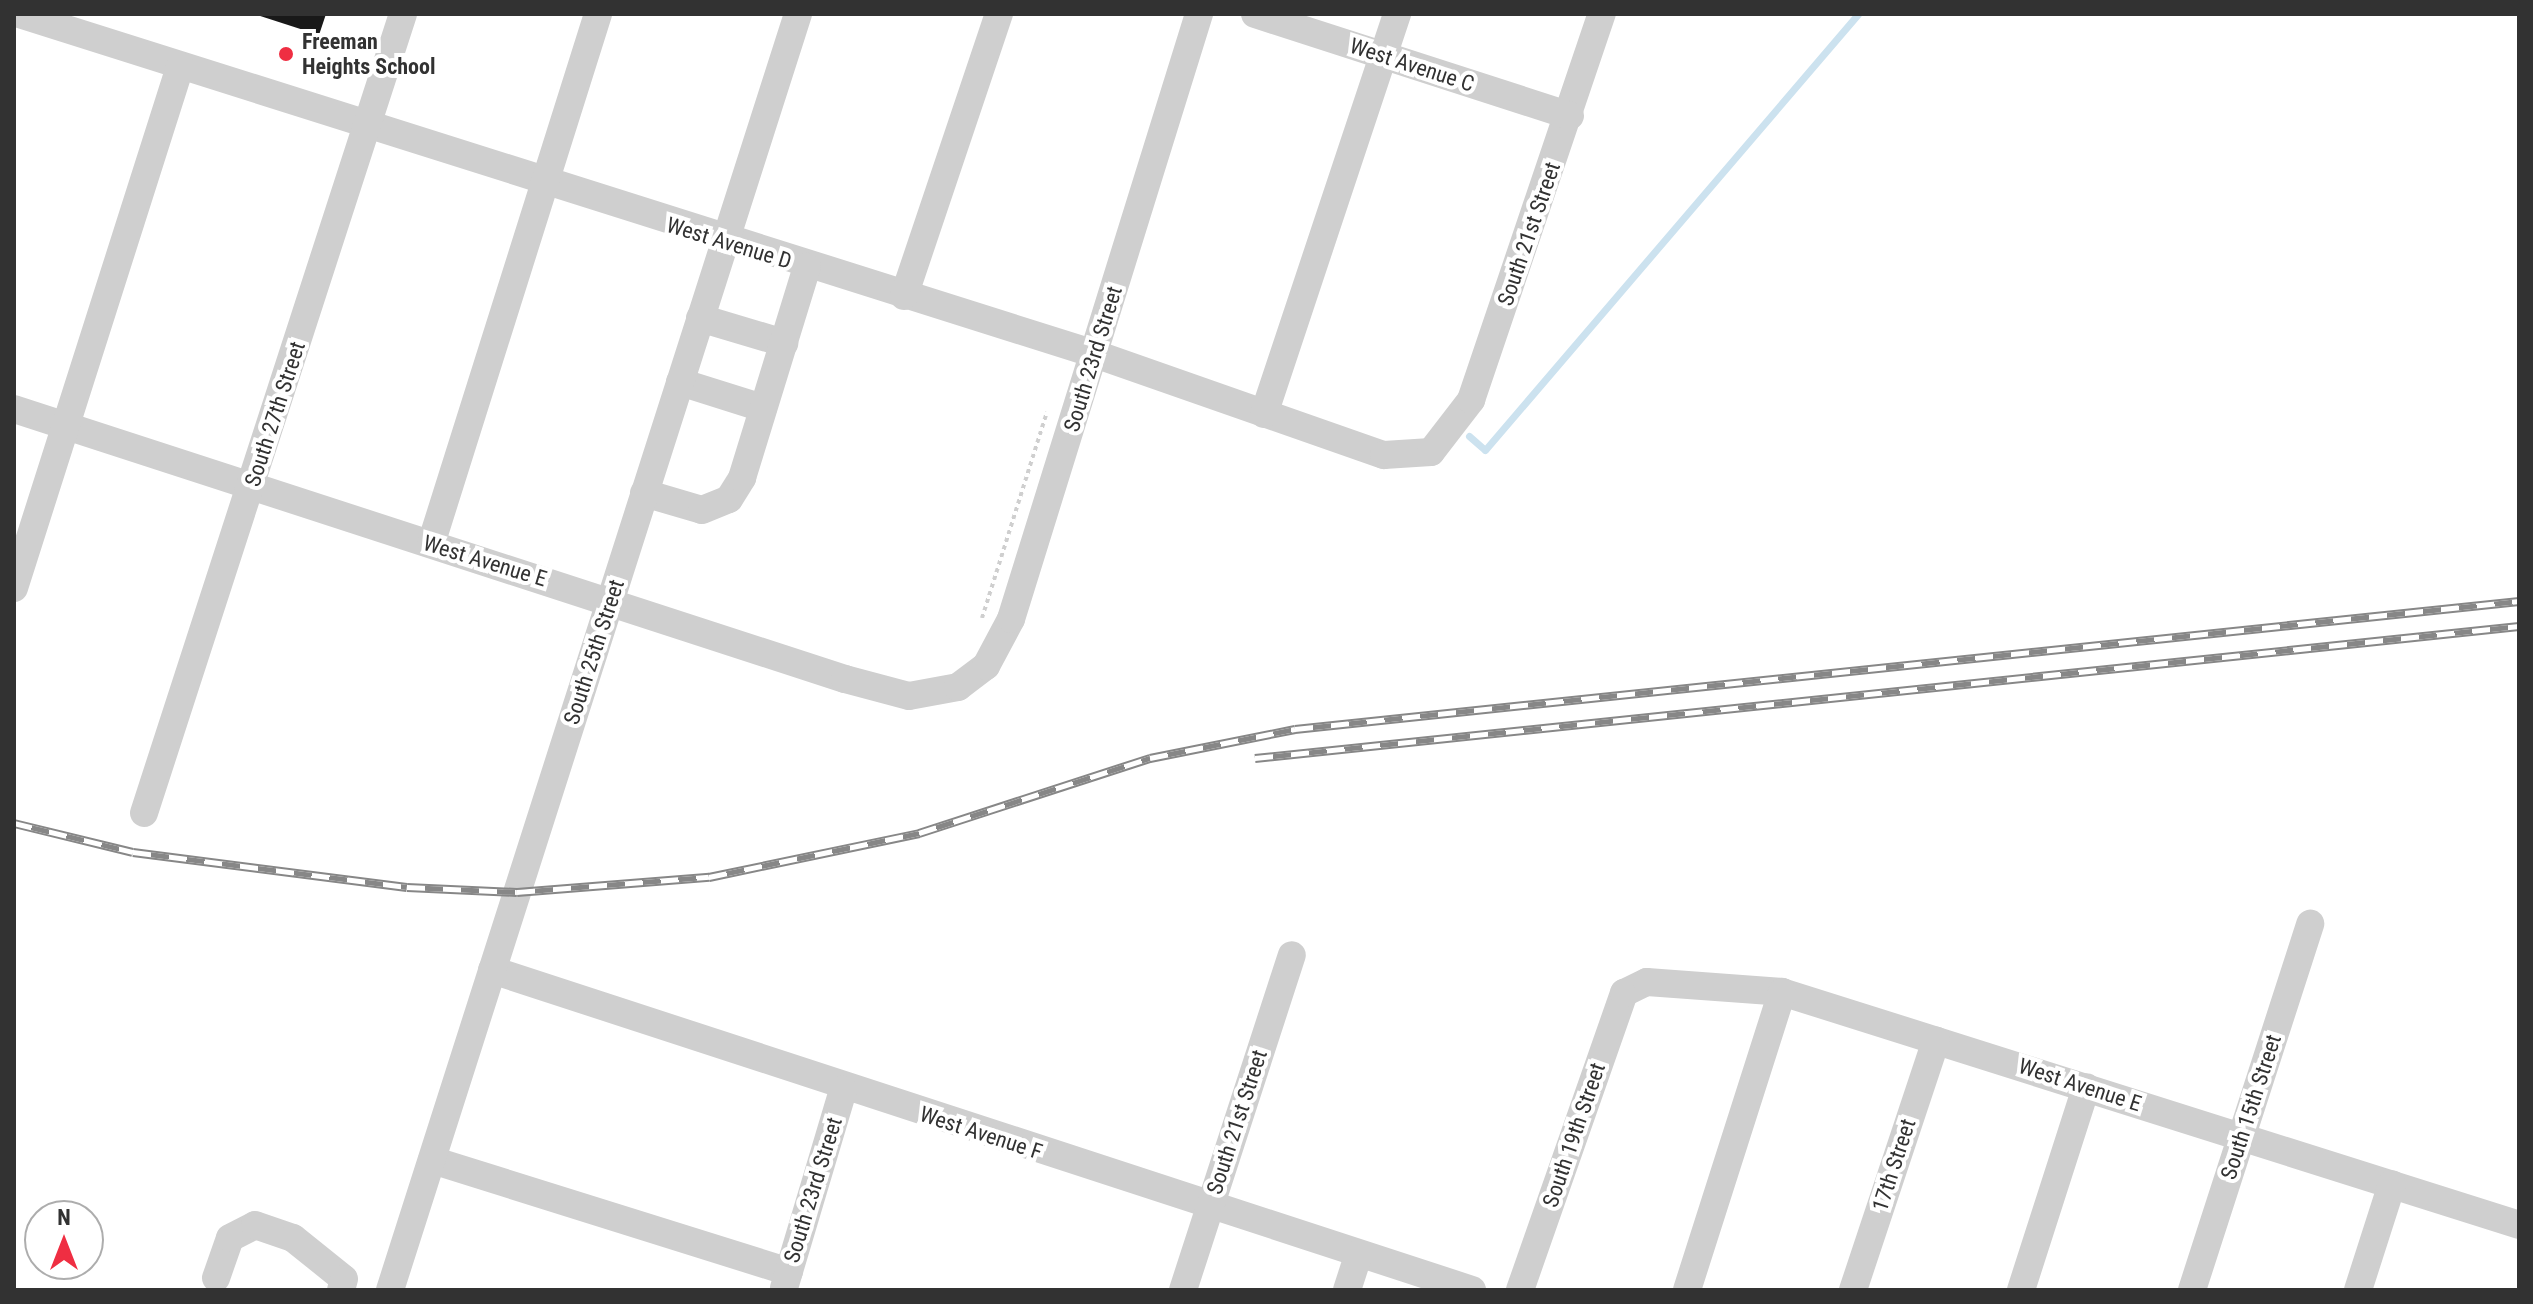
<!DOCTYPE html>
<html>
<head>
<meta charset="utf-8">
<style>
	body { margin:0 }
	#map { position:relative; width:2533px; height:1304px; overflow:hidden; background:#fff; font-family:"Roboto Condensed",sans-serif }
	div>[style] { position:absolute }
	.stream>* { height:7px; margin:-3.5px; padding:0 3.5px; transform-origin:3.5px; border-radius:3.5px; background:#cce2ef }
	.building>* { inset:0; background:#191919 }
	.path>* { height:4px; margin-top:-2px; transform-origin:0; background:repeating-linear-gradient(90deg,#cfcfcf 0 4px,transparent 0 8px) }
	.minor>* { height:28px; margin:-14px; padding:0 14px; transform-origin:14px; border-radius:14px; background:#cfcfcf }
	.rail>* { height:9px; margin-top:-4.5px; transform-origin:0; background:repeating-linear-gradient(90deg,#fff 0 18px,#878787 0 36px); box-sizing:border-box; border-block:2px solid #878787 }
	.dots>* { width:22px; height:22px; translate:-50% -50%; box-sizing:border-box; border:4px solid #fff; border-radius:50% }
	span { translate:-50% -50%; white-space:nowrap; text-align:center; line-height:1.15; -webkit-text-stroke:8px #fff; paint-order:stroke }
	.poi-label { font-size:22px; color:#323232; font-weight:700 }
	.left { translate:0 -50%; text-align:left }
	.street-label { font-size:22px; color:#323232 }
	.frame { position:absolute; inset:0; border:16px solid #323232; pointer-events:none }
	.north { position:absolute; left:24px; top:1200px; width:80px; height:80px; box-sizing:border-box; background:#fff; border:2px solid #adadad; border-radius:50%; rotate:0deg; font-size:22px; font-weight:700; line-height:32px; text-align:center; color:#323232 }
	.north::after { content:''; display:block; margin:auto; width:28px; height:36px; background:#ef2e42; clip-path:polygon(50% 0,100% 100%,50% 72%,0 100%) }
</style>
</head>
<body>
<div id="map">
	<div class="stream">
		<div style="left:1469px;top:436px;width:21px;rotate:41deg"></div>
		<div style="left:1485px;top:450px;width:574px;rotate:-49.45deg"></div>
	</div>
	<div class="building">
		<div style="clip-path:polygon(254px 14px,326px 14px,319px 35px)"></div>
	</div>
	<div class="path">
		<div style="left:982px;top:618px;width:216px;rotate:-72.5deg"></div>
	</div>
	<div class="minor">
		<div style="left:19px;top:14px;width:1128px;rotate:17.54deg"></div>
		<div style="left:1095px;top:354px;width:306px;rotate:19.3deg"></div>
		<div style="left:1384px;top:455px;width:47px;rotate:-3.7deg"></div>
		<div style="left:1431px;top:452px;width:66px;rotate:-52.4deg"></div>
		<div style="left:1471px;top:400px;width:408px;rotate:-71.3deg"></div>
		<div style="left:1255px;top:14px;width:331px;rotate:17.9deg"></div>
		<div style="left:904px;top:296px;width:298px;rotate:-71.4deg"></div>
		<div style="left:700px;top:318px;width:88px;rotate:16.6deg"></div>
		<div style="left:680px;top:382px;width:87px;rotate:17.4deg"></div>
		<div style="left:14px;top:409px;width:874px;rotate:18deg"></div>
		<div style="left:845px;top:679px;width:66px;rotate:14.9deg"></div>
		<div style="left:909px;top:696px;width:50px;rotate:-10.4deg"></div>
		<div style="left:958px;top:687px;width:35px;rotate:-37deg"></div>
		<div style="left:986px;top:666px;width:53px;rotate:-62deg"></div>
		<div style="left:1011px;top:619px;width:634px;rotate:-72.74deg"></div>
		<div style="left:1264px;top:414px;width:422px;rotate:-71.6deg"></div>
		<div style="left:644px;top:493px;width:60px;rotate:16.3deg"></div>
		<div style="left:702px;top:510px;width:29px;rotate:-22deg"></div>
		<div style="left:729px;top:499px;width:25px;rotate:-58deg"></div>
		<div style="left:742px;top:478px;width:221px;rotate:-72.9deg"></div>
		<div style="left:431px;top:544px;width:556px;rotate:-72.51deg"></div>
		<div style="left:14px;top:588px;width:547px;rotate:-72.33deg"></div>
		<div style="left:144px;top:813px;width:840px;rotate:-72.04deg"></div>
		<div style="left:492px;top:970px;width:1031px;rotate:18.08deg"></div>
		<div style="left:432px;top:1160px;width:374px;rotate:17.4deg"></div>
		<div style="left:216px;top:1278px;width:42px;rotate:-70.7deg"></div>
		<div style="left:230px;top:1238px;width:28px;rotate:-27deg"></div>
		<div style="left:255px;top:1225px;width:40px;rotate:18.9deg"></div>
		<div style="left:293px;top:1238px;width:65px;rotate:38.8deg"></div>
		<div style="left:344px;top:1279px;width:11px;rotate:105deg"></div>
		<div style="left:784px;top:1288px;width:207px;rotate:-73.4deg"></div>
		<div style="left:390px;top:1290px;width:1340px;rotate:-72.27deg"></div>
		<div style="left:1183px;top:1290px;width:352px;rotate:-72deg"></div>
		<div style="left:1347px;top:1290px;width:38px;rotate:-72deg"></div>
		<div style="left:1520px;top:1290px;width:315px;rotate:-70.7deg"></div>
		<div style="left:1624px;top:993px;width:25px;rotate:-26deg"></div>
		<div style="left:1647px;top:982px;width:135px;rotate:4.2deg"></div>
		<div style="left:1782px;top:992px;width:773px;rotate:17.54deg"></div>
		<div style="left:1687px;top:1290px;width:313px;rotate:-72.3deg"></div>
		<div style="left:1853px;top:1290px;width:263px;rotate:-71.6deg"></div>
		<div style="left:2021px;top:1290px;width:213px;rotate:-72.2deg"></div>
		<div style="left:2192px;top:1290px;width:385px;rotate:-72.1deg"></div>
		<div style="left:2358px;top:1290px;width:111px;rotate:-72.2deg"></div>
	</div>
	<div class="rail">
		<div style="left:1255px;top:758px;width:1271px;rotate:-5.96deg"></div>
		<div style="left:14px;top:823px;width:122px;rotate:13.7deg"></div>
		<div style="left:133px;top:852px;width:276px;rotate:7.3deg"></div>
		<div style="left:407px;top:887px;width:110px;rotate:2.6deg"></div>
		<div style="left:517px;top:892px;width:193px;rotate:-4.5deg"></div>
		<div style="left:709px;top:877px;width:215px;rotate:-11.8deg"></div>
		<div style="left:919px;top:833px;width:243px;rotate:-18deg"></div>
		<div style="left:1150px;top:758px;width:148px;rotate:-11.3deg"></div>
		<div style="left:1295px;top:729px;width:1231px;rotate:-5.97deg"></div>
	</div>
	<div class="dots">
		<div style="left:286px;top:54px;background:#ef2e42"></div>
	</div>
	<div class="poi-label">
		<span class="left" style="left:302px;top:54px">Freeman<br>Heights School</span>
	</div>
	<div class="street-label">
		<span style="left:1412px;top:65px;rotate:18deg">West Avenue C</span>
		<span style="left:1529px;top:234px;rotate:-71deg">South 21st Street</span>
		<span style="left:729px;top:243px;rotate:17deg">West Avenue D</span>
		<span style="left:1093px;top:359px;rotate:-73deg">South 23rd Street</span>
		<span style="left:275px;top:414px;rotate:-72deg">South 27th Street</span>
		<span style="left:485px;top:561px;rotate:17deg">West Avenue E</span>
		<span style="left:594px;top:652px;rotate:-72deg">South 25th Street</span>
		<span style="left:2080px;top:1085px;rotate:18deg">West Avenue E</span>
		<span style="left:2251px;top:1107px;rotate:-72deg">South 15th Street</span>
		<span style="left:1237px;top:1122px;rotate:-72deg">South 21st Street</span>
		<span style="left:981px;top:1133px;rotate:18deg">West Avenue F</span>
		<span style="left:1574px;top:1135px;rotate:-71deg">South 19th Street</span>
		<span style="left:1894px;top:1165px;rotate:-72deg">17th Street</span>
		<span style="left:813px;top:1190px;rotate:-73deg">South 23rd Street</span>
	</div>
	<div class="frame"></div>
	<div class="north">N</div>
</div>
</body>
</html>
